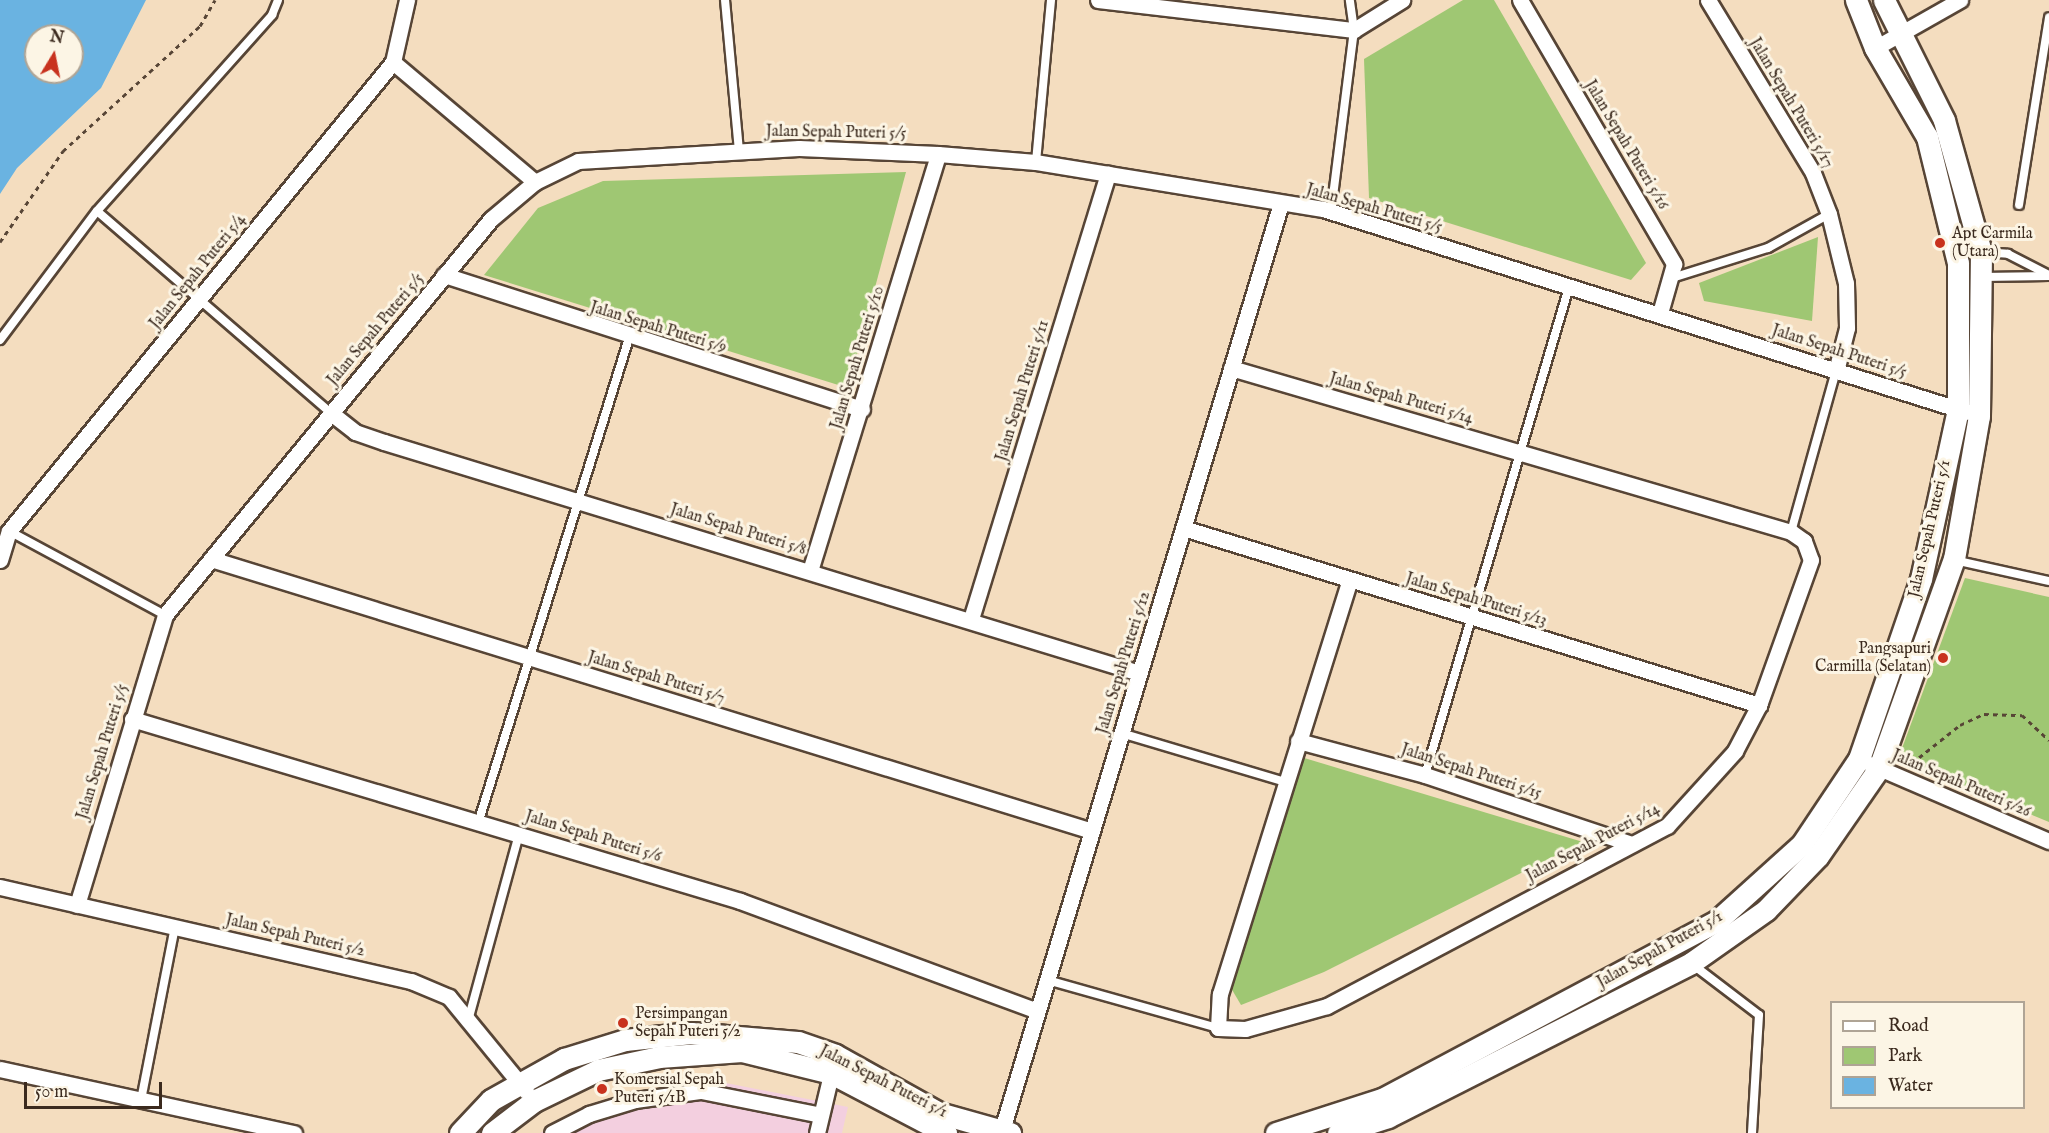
<!DOCTYPE html>
<html>
<head>
<meta charset="utf-8">
<style>
	body { margin:0 }
	#map { position:relative; width:2049px; height:1133px; overflow:hidden; background:#f4ddbf; font-family:"IM FELL English",serif }
	div>[style] { position:absolute }
	.built>* { inset:0; background:#f3cfdf }
	.green>* { inset:0; background:#9fc773 }
	.water>* { inset:0; background:#6ab3e1 }
	.path>* { height:3px; margin-top:-1.5px; transform-origin:0; background:repeating-linear-gradient(90deg,#574536 0 4.5px,transparent 0 9px) }
	.roads { filter:drop-shadow(2px 0 #574536) drop-shadow(-2px 0 #574536) drop-shadow(0 2px #574536) drop-shadow(0 -2px #574536) }
	.lane>* { height:8px; margin:-4px; padding:0 4px; transform-origin:4px; border-radius:4px; background:#fff }
	.street>* { height:15px; margin:-7.5px; padding:0 7.5px; transform-origin:7.5px; border-radius:7.5px; background:#fff }
	.secondary>* { height:21px; margin:-10.5px; padding:0 10.5px; transform-origin:10.5px; border-radius:10.5px; background:#fff }
	.dots>* { width:16px; height:16px; translate:-50% -50%; box-sizing:border-box; border:3px solid #fcf5e5; border-radius:50% }
	span { translate:-50% -50%; white-space:nowrap; text-align:center; line-height:1.15; -webkit-text-stroke:6px #fcf5e5; paint-order:stroke }
	.street-label { font-size:16px; color:#3b2a1e }
	.poi-label { font-size:16px; color:#3b2a1e }
	.left { translate:0 -50%; text-align:left }
	.right { translate:-100% -50%; text-align:right }
	.legend { position:absolute; left:1830px; top:1001px; width:195px; height:108px; box-sizing:border-box; background:#fcf5e5; border:2px solid #afa495; margin:0; padding:8px 10px; list-style:none; font-size:18px; color:#3b2a1e }
	.legend li { display:flex; align-items:center; gap:12px; height:30px }
	.legend b { width:30px; border:2px solid #afa495 }
	.north { position:absolute; left:24px; top:24px; width:60px; height:60px; box-sizing:border-box; background:#fcf5e5; border:2px solid #afa495; border-radius:50%; rotate:10deg; font-size:16px; font-weight:700; line-height:24px; text-align:center; color:#3b2a1e }
	.north::after { content:''; display:block; margin:auto; width:21px; height:27px; background:#c8321e; clip-path:polygon(50% 0,100% 100%,50% 72%,0 100%) }
	.scale { position:absolute; left:24px; top:1082px; width:138px; height:27px; box-sizing:border-box; border:3px solid #3b2a1e; border-top:0; padding-left:8px; font-size:18px; line-height:21px; white-space:nowrap; color:#3b2a1e; -webkit-text-stroke:4px #fcf5e5; paint-order:stroke }
</style>
</head>
<body>
<div id="map">
	<div class="built">
		<div style="clip-path:polygon(721px 1082px,848px 1107px,842px 1133px,540px 1133px,626px 1095px)"></div>
	</div>
	<div class="green">
		<div style="clip-path:polygon(1463px 0,1494px 0,1646px 263px,1631px 280px,1369px 198px,1364px 59px)"></div>
		<div style="clip-path:polygon(906px 172px,848px 388px,484px 275px,538px 208px,603px 181px)"></div>
		<div style="clip-path:polygon(1818px 237px,1812px 321px,1704px 301px,1699px 283px)"></div>
		<div style="clip-path:polygon(1965px 578px,2049px 597px,2049px 822px,1898px 759px)"></div>
		<div style="clip-path:polygon(1301px 757px,1583px 842px,1324px 972px,1241px 1005px,1231px 988px)"></div>
	</div>
	<div class="water">
		<div style="clip-path:polygon(evenodd,0 0,146px 0,101px 88px,17px 168px,0 194px,0 0,36px 36px,72px 36px,72px 72px,36px 72px,36px 36px)"></div>
	</div>
	<div class="path">
		<div style="left:0;top:242px;width:111px;rotate:-55.3deg"></div>
		<div style="left:63px;top:151px;width:185px;rotate:-42.4deg"></div>
		<div style="left:200px;top:26px;width:30px;rotate:-60deg"></div>
		<div style="left:1912px;top:763px;width:61px;rotate:-38.4deg"></div>
		<div style="left:1960px;top:725px;width:26px;rotate:-25deg"></div>
		<div style="left:1984px;top:714px;width:38px;rotate:2deg"></div>
		<div style="left:2022px;top:715px;width:37px;rotate:43deg"></div>
	</div>
	<div class="roads">
		<div class="lane">
			<div style="left:725px;top:0;width:151px;rotate:84.7deg"></div>
			<div style="left:1036px;top:162px;width:163px;rotate:-84.7deg"></div>
			<div style="left:2019px;top:205px;width:190px;rotate:-80.9deg"></div>
			<div style="left:97px;top:211px;width:309px;rotate:40.8deg"></div>
			<div style="left:1331px;top:212px;width:183px;rotate:-82.8deg"></div>
			<div style="left:1354px;top:30px;width:30px;rotate:-98deg"></div>
			<div style="left:1982px;top:252px;width:26px;rotate:4deg"></div>
			<div style="left:2008px;top:254px;width:46px;rotate:27.1deg"></div>
			<div style="left:1982px;top:277px;width:67px;rotate:-0.9deg"></div>
			<div style="left:1672px;top:278px;width:101px;rotate:-17.4deg"></div>
			<div style="left:1768px;top:248px;width:70px;rotate:-29.1deg"></div>
			<div style="left:0;top:340px;width:161px;rotate:-53.1deg"></div>
			<div style="left:97px;top:211px;width:263px;rotate:-48.2deg"></div>
			<div style="left:272px;top:15px;width:16px;rotate:-68deg"></div>
			<div style="left:9px;top:531px;width:177px;rotate:28.3deg"></div>
			<div style="left:1791px;top:532px;width:167px;rotate:-74.4deg"></div>
			<div style="left:1954px;top:560px;width:97px;rotate:12.5deg"></div>
			<div style="left:1121px;top:733px;width:171px;rotate:16.6deg"></div>
			<div style="left:1425px;top:775px;width:509px;rotate:-73.56deg"></div>
			<div style="left:479px;top:820px;width:505px;rotate:-72.71deg"></div>
			<div style="left:1692px;top:964px;width:84px;rotate:37.3deg"></div>
			<div style="left:1759px;top:1015px;width:118px;rotate:93.4deg"></div>
			<div style="left:1047px;top:980px;width:178px;rotate:15.7deg"></div>
			<div style="left:469px;top:1017px;width:190px;rotate:-74.7deg"></div>
			<div style="left:141px;top:1100px;width:176px;rotate:-78.9deg"></div>
		</div>
		<div class="street">
			<div style="left:1098px;top:0;width:258px;rotate:6.7deg"></div>
			<div style="left:1354px;top:30px;width:57px;rotate:-32deg"></div>
			<div style="left:1520px;top:0;width:306px;rotate:59.7deg"></div>
			<div style="left:1674px;top:264px;width:51px;rotate:105.9deg"></div>
			<div style="left:1708px;top:0;width:202px;rotate:58.7deg"></div>
			<div style="left:1813px;top:173px;width:44px;rotate:68.7deg"></div>
			<div style="left:1829px;top:214px;width:71px;rotate:76.2deg"></div>
			<div style="left:1846px;top:283px;width:45px;rotate:88.7deg"></div>
			<div style="left:1847px;top:328px;width:44px;rotate:104.3deg"></div>
			<div style="left:1875px;top:48px;width:98px;rotate:-29.5deg"></div>
			<div style="left:393px;top:62px;width:186px;rotate:40.2deg"></div>
			<div style="left:444px;top:275px;width:439px;rotate:17.8deg"></div>
			<div style="left:1231px;top:368px;width:584px;rotate:16.32deg"></div>
			<div style="left:1791px;top:532px;width:16px;rotate:35deg"></div>
			<div style="left:1804px;top:541px;width:20px;rotate:70deg"></div>
			<div style="left:1811px;top:560px;width:154px;rotate:109.7deg"></div>
			<div style="left:1759px;top:705px;width:52px;rotate:117.6deg"></div>
			<div style="left:1735px;top:751px;width:101px;rotate:132.2deg"></div>
			<div style="left:1667px;top:826px;width:385px;rotate:152.1deg"></div>
			<div style="left:1327px;top:1006px;width:85px;rotate:164.3deg"></div>
			<div style="left:1245px;top:1029px;width:27px;rotate:-178deg"></div>
			<div style="left:1218px;top:1028px;width:34px;rotate:-87deg"></div>
			<div style="left:1220px;top:994px;width:434px;rotate:-72.6deg"></div>
			<div style="left:331px;top:413px;width:31px;rotate:38deg"></div>
			<div style="left:355px;top:432px;width:31px;rotate:19deg"></div>
			<div style="left:384px;top:442px;width:790px;rotate:17.01deg"></div>
			<div style="left:1183px;top:528px;width:603px;rotate:17.08deg"></div>
			<div style="left:211px;top:559px;width:922px;rotate:17.16deg"></div>
			<div style="left:0;top:560px;width:30px;rotate:-73deg"></div>
			<div style="left:9px;top:531px;width:606px;rotate:-50.69deg"></div>
			<div style="left:393px;top:62px;width:64px;rotate:-77.3deg"></div>
			<div style="left:810px;top:571px;width:436px;rotate:-72.9deg"></div>
			<div style="left:971px;top:619px;width:466px;rotate:-72.9deg"></div>
			<div style="left:132px;top:719px;width:635px;rotate:16.66deg"></div>
			<div style="left:740px;top:901px;width:317px;rotate:20.3deg"></div>
			<div style="left:1298px;top:741px;width:131px;rotate:15deg"></div>
			<div style="left:1425px;top:775px;width:217px;rotate:18.5deg"></div>
			<div style="left:1870px;top:764px;width:195px;rotate:23.3deg"></div>
			<div style="left:0;top:887px;width:422px;rotate:12.9deg"></div>
			<div style="left:411px;top:981px;width:41px;rotate:22.8deg"></div>
			<div style="left:449px;top:997px;width:122px;rotate:50.7deg"></div>
			<div style="left:77px;top:905px;width:303px;rotate:-73.1deg"></div>
			<div style="left:165px;top:615px;width:513px;rotate:-50.54deg"></div>
			<div style="left:491px;top:219px;width:57px;rotate:-40.1deg"></div>
			<div style="left:535px;top:182px;width:48px;rotate:-26deg"></div>
			<div style="left:578px;top:161px;width:221px;rotate:-3.4deg"></div>
			<div style="left:799px;top:148px;width:139px;rotate:2.5deg"></div>
			<div style="left:938px;top:154px;width:98px;rotate:4.7deg"></div>
			<div style="left:1036px;top:162px;width:291px;rotate:9.3deg"></div>
			<div style="left:1323px;top:209px;width:675px;rotate:17.5deg"></div>
			<div style="left:0;top:1069px;width:301px;rotate:12.3deg"></div>
			<div style="left:552px;top:1133px;width:42px;rotate:-27.2deg"></div>
			<div style="left:589px;top:1114px;width:48px;rotate:-16.9deg"></div>
			<div style="left:635px;top:1100px;width:67px;rotate:-7.8deg"></div>
			<div style="left:701px;top:1091px;width:122px;rotate:11.3deg"></div>
			<div style="left:817px;top:1133px;width:69px;rotate:-76.6deg"></div>
			<div style="left:1001px;top:1133px;width:971px;rotate:-73.24deg"></div>
		</div>
		<div class="secondary">
			<div style="left:460px;top:1133px;width:45px;rotate:-46.8deg"></div>
			<div style="left:491px;top:1100px;width:84px;rotate:-29.3deg"></div>
			<div style="left:564px;top:1059px;width:64px;rotate:-17.3deg"></div>
			<div style="left:625px;top:1040px;width:66px;rotate:-6.1deg"></div>
			<div style="left:691px;top:1033px;width:107px;rotate:4.8deg"></div>
			<div style="left:798px;top:1042px;width:39px;rotate:19deg"></div>
			<div style="left:835px;top:1055px;width:119px;rotate:29.1deg"></div>
			<div style="left:939px;top:1113px;width:74px;rotate:15.7deg"></div>
			<div style="left:492px;top:1133px;width:53px;rotate:-37.3deg"></div>
			<div style="left:534px;top:1101px;width:71px;rotate:-25.8deg"></div>
			<div style="left:598px;top:1070px;width:62px;rotate:-12deg"></div>
			<div style="left:659px;top:1057px;width:83px;rotate:-4.1deg"></div>
			<div style="left:742px;top:1051px;width:92px;rotate:13.9deg"></div>
			<div style="left:831px;top:1073px;width:130px;rotate:27.6deg"></div>
			<div style="left:1276px;top:1133px;width:111px;rotate:-17.8deg"></div>
			<div style="left:1382px;top:1099px;width:381px;rotate:-28deg"></div>
			<div style="left:1718px;top:920px;width:113px;rotate:-42.1deg"></div>
			<div style="left:1802px;top:844px;width:102px;rotate:-56.2deg"></div>
			<div style="left:1859px;top:759px;width:190px;rotate:-71deg"></div>
			<div style="left:1921px;top:579px;width:174px;rotate:-77.7deg"></div>
			<div style="left:1958px;top:409px;width:146px;rotate:-90deg"></div>
			<div style="left:1958px;top:263px;width:130px;rotate:-103.8deg"></div>
			<div style="left:1927px;top:137px;width:103px;rotate:-120.3deg"></div>
			<div style="left:1875px;top:48px;width:52px;rotate:-111.6deg"></div>
			<div style="left:1338px;top:1133px;width:52px;rotate:-17.7deg"></div>
			<div style="left:1388px;top:1117px;width:340px;rotate:-26.9deg"></div>
			<div style="left:1691px;top:963px;width:92px;rotate:-35.2deg"></div>
			<div style="left:1766px;top:910px;width:75px;rotate:-46.1deg"></div>
			<div style="left:1818px;top:856px;width:107px;rotate:-55.3deg"></div>
			<div style="left:1879px;top:768px;width:222px;rotate:-70.3deg"></div>
			<div style="left:1954px;top:559px;width:145px;rotate:-80.1deg"></div>
			<div style="left:1979px;top:416px;width:164px;rotate:-89.3deg"></div>
			<div style="left:1981px;top:252px;width:137px;rotate:-105.7deg"></div>
			<div style="left:1944px;top:120px;width:134px;rotate:-116.6deg"></div>
		</div>
	</div>
	<div class="dots">
		<div style="left:1940px;top:243px;background:#c8321e"></div>
		<div style="left:1943px;top:658px;background:#c8321e"></div>
		<div style="left:623px;top:1023px;background:#c8321e"></div>
		<div style="left:602px;top:1089px;background:#c8321e"></div>
	</div>
	<div class="street-label">
		<span style="left:1791px;top:103px;rotate:59deg">Jalan Sepah Puteri 5/17</span>
		<span style="left:836px;top:133px;rotate:1deg">Jalan Sepah Puteri 5/5</span>
		<span style="left:1626px;top:145px;rotate:59deg">Jalan Sepah Puteri 5/16</span>
		<span style="left:1374px;top:209px;rotate:16deg">Jalan Sepah Puteri 5/5</span>
		<span style="left:198px;top:272px;rotate:-51deg">Jalan Sepah Puteri 5/4</span>
		<span style="left:658px;top:328px;rotate:17deg">Jalan Sepah Puteri 5/9</span>
		<span style="left:376px;top:330px;rotate:-50deg">Jalan Sepah Puteri 5/5</span>
		<span style="left:1839px;top:352px;rotate:18deg">Jalan Sepah Puteri 5/5</span>
		<span style="left:858px;top:358px;rotate:-73deg">Jalan Sepah Puteri 5/10</span>
		<span style="left:1023px;top:391px;rotate:-73deg">Jalan Sepah Puteri 5/11</span>
		<span style="left:1401px;top:399px;rotate:16deg">Jalan Sepah Puteri 5/14</span>
		<span style="left:1930px;top:529px;rotate:-77deg">Jalan Sepah Puteri 5/1</span>
		<span style="left:738px;top:530px;rotate:17deg">Jalan Sepah Puteri 5/8</span>
		<span style="left:1476px;top:600px;rotate:17deg">Jalan Sepah Puteri 5/13</span>
		<span style="left:1124px;top:663px;rotate:-73deg">Jalan Sepah Puteri 5/12</span>
		<span style="left:656px;top:678px;rotate:17deg">Jalan Sepah Puteri 5/7</span>
		<span style="left:103px;top:752px;rotate:-73deg">Jalan Sepah Puteri 5/5</span>
		<span style="left:1471px;top:772px;rotate:18deg">Jalan Sepah Puteri 5/15</span>
		<span style="left:1961px;top:784px;rotate:23deg">Jalan Sepah Puteri 5/26</span>
		<span style="left:593px;top:837px;rotate:17deg">Jalan Sepah Puteri 5/6</span>
		<span style="left:1593px;top:843px;rotate:-28deg">Jalan Sepah Puteri 5/14</span>
		<span style="left:295px;top:936px;rotate:13deg">Jalan Sepah Puteri 5/2</span>
		<span style="left:1660px;top:950px;rotate:-29deg">Jalan Sepah Puteri 5/1</span>
		<span style="left:883px;top:1082px;rotate:27deg">Jalan Sepah Puteri 5/1</span>
	</div>
	<div class="poi-label">
		<span class="left" style="left:1952px;top:243px">Apt Carmila<br>(Utara)</span>
		<span class="right" style="left:1931px;top:658px">Pangsapuri<br>Carmilla (Selatan)</span>
		<span class="left" style="left:635px;top:1023px">Persimpangan<br>Sepah Puteri 5/2</span>
		<span class="left" style="left:614px;top:1089px">Komersial Sepah<br>Puteri 5/1B</span>
	</div>
	<ul class="legend">
	<li><b style="height:8px;background:#fff"></b>Road</li>
	<li><b style="height:16px;background:#9fc773"></b>Park</li>
	<li><b style="height:16px;background:#6ab3e1"></b>Water</li>
	</ul>
	<div class="north">N</div>
	<div class="scale">50 m</div>
</div>
</body>
</html>
